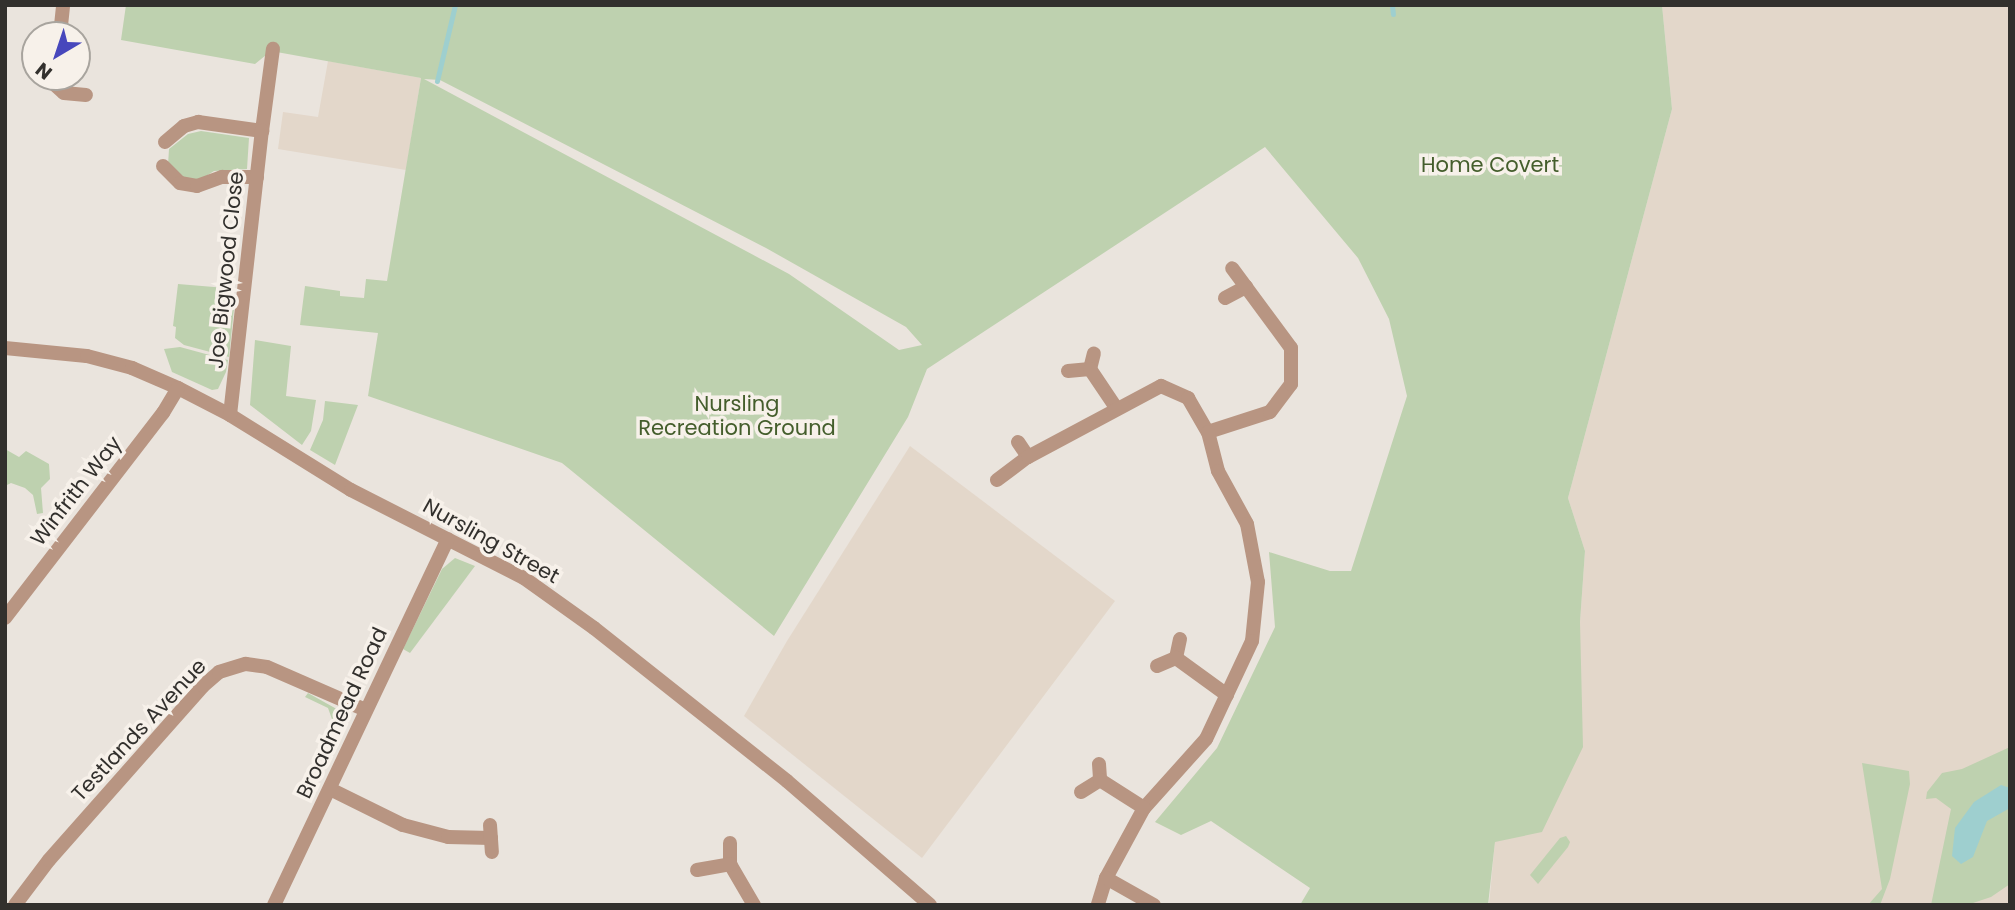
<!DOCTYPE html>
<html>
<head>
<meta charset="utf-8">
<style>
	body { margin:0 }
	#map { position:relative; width:2015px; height:910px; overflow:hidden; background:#eae4dd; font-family:Poppins,sans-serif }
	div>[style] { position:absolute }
	.built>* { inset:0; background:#e3d7ca }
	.green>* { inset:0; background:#bed1af }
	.water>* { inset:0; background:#9ecfcf }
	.stream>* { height:5px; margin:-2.5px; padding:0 2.5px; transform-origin:2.5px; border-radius:2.5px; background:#9ecfcf }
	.street>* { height:14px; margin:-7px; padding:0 7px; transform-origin:7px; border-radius:7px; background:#b89582 }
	span { translate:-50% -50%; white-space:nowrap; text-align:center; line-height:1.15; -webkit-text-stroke:7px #f7f1ea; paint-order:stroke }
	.park-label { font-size:21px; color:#445e2c }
	.street-label { font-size:21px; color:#32302d }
	.frame { position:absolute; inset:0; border:7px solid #32302d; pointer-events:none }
	.north { position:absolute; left:21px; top:21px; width:70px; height:70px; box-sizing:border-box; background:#f7f1ea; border:2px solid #a8a49e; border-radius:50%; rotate:219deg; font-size:19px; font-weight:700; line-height:28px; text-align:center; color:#32302d }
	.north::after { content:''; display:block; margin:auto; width:24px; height:32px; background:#4747bc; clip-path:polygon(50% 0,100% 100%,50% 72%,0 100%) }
</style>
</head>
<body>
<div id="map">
	<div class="built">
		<div style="clip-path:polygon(1662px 5px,2010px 5px,2010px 905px,1489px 905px,1495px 841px,1580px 622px,1585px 551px,1568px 498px,1672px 109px)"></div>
		<div style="clip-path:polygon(328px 61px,421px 78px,406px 170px,278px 149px,283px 112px,318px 117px)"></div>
		<div style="clip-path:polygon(910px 446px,1115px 601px,922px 858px,744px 716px,787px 641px)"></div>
	</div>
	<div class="green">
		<div style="clip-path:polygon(evenodd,126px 5px,1662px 5px,1672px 109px,1568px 498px,1585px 551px,1580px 622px,1583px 747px,1542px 832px,1495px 842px,1488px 905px,1300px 905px,1310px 888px,1211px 821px,1181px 835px,1155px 822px,1217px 748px,1275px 627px,1269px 552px,1330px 571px,1351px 571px,1407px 396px,1389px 319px,1358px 258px,1265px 147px,927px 369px,908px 417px,774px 636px,562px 463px,368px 396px,378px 333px,300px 325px,305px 286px,340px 291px,340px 296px,364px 298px,366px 279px,387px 281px,421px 78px,271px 51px,255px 64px,121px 40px,126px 5px,424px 79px,440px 80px,766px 248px,906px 327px,922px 345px,899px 350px,789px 274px,424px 79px)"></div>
		<div style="clip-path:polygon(201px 131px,249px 138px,247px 169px,214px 171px,200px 180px,186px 180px,168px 165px,169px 149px,188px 134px)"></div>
		<div style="clip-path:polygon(178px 284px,226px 288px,231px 292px,235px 299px,229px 357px,184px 345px,175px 338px,176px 327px,173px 326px)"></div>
		<div style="clip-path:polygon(255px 340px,291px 346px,286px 396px,316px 400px,311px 431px,302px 445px,250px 405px)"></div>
		<div style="clip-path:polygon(180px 347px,228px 360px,226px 372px,218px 389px,212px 390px,172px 372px,164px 349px)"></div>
		<div style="clip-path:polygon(325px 401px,358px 405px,335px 465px,310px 450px,323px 420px)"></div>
		<div style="clip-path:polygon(5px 449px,19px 457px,26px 451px,49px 464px,50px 479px,41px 488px,43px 513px,37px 514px,33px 495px,25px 488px,11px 483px,5px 486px)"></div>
		<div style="clip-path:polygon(455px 558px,475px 566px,410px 653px,403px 649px,442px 569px)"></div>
		<div style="clip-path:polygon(308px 693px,342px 712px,346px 720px,338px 736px,328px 708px,305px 697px)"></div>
		<div style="clip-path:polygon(2010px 747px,2010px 884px,1991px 897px,1967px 905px,1931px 905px,1951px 809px,1936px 798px,1926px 799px,1927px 792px,1942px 773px,1962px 769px)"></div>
		<div style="clip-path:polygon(1862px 763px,1909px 771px,1910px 784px,1890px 879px,1880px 905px,1868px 905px,1882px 889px)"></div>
		<div style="clip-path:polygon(1566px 836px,1570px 842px,1568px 847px,1538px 884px,1530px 875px,1560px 838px)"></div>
	</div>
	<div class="water">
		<div style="clip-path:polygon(2001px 785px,2010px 788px,2010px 808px,1987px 821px,1973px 857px,1961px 864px,1952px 856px,1955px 828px,1974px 802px)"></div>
	</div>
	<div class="stream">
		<div style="left:1392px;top:5px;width:9px;rotate:84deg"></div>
		<div style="left:437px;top:81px;width:78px;rotate:-76.7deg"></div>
	</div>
	<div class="street">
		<div style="left:60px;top:35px;width:30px;rotate:-84deg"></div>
		<div style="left:55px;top:77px;width:7px;rotate:98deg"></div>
		<div style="left:54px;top:84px;width:13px;rotate:42deg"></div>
		<div style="left:64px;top:93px;width:22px;rotate:5deg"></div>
		<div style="left:165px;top:142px;width:25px;rotate:-40deg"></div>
		<div style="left:184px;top:126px;width:15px;rotate:-16deg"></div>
		<div style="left:198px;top:122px;width:65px;rotate:8deg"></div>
		<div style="left:262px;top:131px;width:83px;rotate:-82.4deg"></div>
		<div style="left:163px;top:166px;width:24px;rotate:45deg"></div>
		<div style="left:180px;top:183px;width:17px;rotate:10deg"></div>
		<div style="left:197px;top:186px;width:27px;rotate:-20deg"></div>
		<div style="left:222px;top:177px;width:35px"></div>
		<div style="left:1225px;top:298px;width:24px;rotate:-28deg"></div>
		<div style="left:5px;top:348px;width:82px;rotate:5.6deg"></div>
		<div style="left:87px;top:356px;width:47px;rotate:14.9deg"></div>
		<div style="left:132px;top:368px;width:50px;rotate:23.5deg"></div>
		<div style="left:178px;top:388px;width:59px;rotate:27.4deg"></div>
		<div style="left:230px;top:415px;width:142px;rotate:31.8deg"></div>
		<div style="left:351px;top:490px;width:194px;rotate:27deg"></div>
		<div style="left:524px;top:578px;width:86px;rotate:35.5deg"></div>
		<div style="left:594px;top:628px;width:246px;rotate:38.4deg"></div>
		<div style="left:787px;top:781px;width:189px;rotate:40.9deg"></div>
		<div style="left:1090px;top:369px;width:16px;rotate:-76deg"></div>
		<div style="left:1068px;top:371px;width:22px;rotate:-5deg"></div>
		<div style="left:1090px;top:369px;width:48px;rotate:56deg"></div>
		<div style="left:230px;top:415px;width:286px;rotate:-83.6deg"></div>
		<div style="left:1208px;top:432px;width:65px;rotate:-17.9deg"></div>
		<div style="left:1270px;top:412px;width:35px;rotate:-53deg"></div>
		<div style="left:1291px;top:384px;width:36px;rotate:-90deg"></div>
		<div style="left:1291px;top:348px;width:99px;rotate:-126.4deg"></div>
		<div style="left:1018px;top:442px;width:18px;rotate:56deg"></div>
		<div style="left:997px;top:480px;width:39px;rotate:-37deg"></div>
		<div style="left:1028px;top:457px;width:151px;rotate:-28.1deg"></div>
		<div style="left:1161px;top:386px;width:30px;rotate:24deg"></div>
		<div style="left:1188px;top:398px;width:39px;rotate:60deg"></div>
		<div style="left:1208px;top:432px;width:40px;rotate:75.6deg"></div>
		<div style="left:1218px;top:471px;width:60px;rotate:61.3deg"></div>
		<div style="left:1247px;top:524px;width:59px;rotate:79.3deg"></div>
		<div style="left:1258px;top:582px;width:59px;rotate:95.8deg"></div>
		<div style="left:1252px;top:641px;width:108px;rotate:115.1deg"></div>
		<div style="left:1206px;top:739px;width:93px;rotate:131.9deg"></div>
		<div style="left:1144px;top:808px;width:80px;rotate:118.5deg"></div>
		<div style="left:1106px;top:878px;width:28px;rotate:107deg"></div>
		<div style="left:5px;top:618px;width:259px;rotate:-52.4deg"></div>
		<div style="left:163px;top:413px;width:29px;rotate:-59deg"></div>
		<div style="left:1180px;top:639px;width:19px;rotate:102deg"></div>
		<div style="left:1176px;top:658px;width:63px;rotate:36deg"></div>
		<div style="left:1157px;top:666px;width:21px;rotate:-23deg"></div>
		<div style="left:1099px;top:764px;width:16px;rotate:86deg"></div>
		<div style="left:330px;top:789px;width:81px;rotate:26.3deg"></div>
		<div style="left:403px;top:825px;width:47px;rotate:14.9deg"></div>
		<div style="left:448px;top:837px;width:43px;rotate:1.3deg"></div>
		<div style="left:1081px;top:792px;width:22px;rotate:-32deg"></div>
		<div style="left:1100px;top:780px;width:52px;rotate:32.5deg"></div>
		<div style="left:490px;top:825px;width:27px;rotate:86deg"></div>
		<div style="left:730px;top:843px;width:21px;rotate:90deg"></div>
		<div style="left:730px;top:864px;width:48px;rotate:59.7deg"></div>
		<div style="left:697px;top:870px;width:34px;rotate:-10deg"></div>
		<div style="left:1106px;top:878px;width:55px;rotate:29.4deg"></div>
		<div style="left:15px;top:905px;width:56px;rotate:-52.9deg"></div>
		<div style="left:49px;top:860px;width:232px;rotate:-48.5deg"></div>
		<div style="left:203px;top:686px;width:21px;rotate:-41deg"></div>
		<div style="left:219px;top:672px;width:28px;rotate:-17deg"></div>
		<div style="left:246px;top:664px;width:21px;rotate:8deg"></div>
		<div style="left:267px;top:667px;width:108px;rotate:23.5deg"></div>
		<div style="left:274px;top:905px;width:405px;rotate:-64.6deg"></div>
	</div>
	<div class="park-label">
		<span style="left:1490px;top:165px">Home Covert</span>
		<span style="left:737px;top:416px">Nursling<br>Recreation Ground</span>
	</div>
	<div class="street-label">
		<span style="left:226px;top:270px;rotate:-84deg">Joe Bigwood Close</span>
		<span style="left:76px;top:491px;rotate:-52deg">Winfrith Way</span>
		<span style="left:491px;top:541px;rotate:29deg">Nursling Street</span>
		<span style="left:342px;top:713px;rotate:-65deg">Broadmead Road</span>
		<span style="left:139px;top:730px;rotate:-47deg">Testlands Avenue</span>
	</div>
	<div class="frame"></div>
	<div class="north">N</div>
</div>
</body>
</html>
